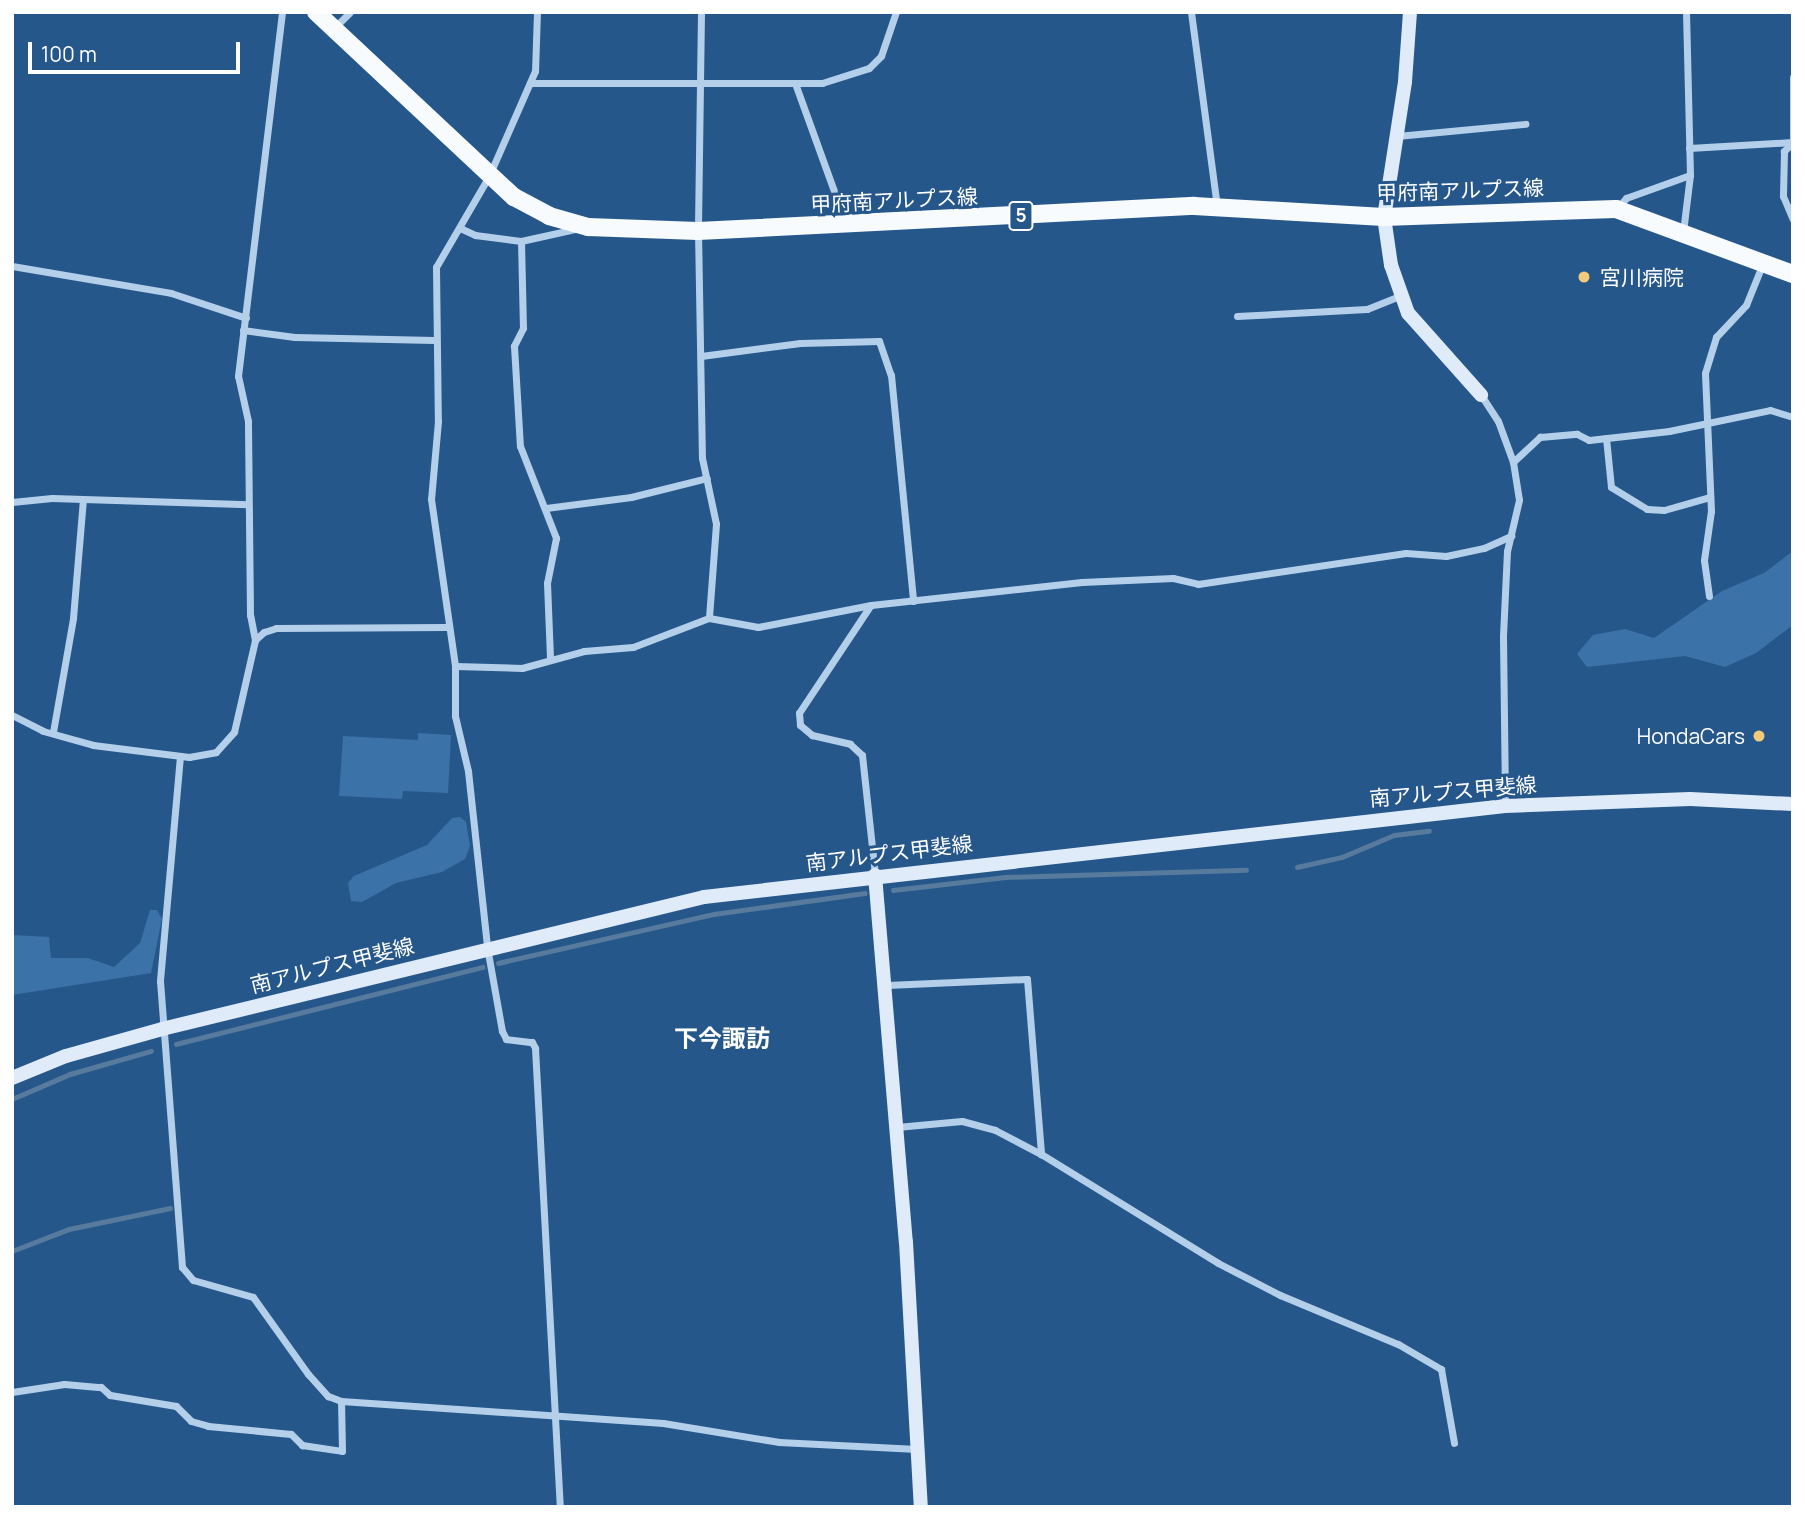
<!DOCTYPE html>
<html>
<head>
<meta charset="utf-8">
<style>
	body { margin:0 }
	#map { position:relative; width:1805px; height:1519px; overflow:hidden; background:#26578b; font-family:Manrope,"Noto Sans JP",sans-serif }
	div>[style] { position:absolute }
	.green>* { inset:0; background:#3b72a7 }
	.stream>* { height:4.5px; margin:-2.25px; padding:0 2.25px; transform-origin:2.25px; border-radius:2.25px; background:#587a9c }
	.street>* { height:7px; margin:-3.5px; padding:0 3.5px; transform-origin:3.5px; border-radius:3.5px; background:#b4cfea }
	.secondary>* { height:14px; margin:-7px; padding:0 7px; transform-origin:7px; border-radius:7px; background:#dfebf8 }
	.primary>* { height:18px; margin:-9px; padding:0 9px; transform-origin:9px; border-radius:9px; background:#f8fbfe }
	.dots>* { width:19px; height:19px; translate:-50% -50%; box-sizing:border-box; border:4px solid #26578b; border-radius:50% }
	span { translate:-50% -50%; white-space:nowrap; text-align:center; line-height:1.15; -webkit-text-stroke:6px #26578b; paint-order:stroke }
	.shield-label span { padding:2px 5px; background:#26578b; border:2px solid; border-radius:5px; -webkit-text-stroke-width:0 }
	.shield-label { font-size:19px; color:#fff; font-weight:700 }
	.street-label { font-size:21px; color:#fff }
	.poi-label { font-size:21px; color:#fff }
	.left { translate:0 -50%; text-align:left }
	.right { translate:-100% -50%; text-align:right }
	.quarter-label { font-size:24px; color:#fff; font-weight:700 }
	.frame { position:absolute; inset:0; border:14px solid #fff; pointer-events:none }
	.scale { position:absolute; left:28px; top:42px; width:212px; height:32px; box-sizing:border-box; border:4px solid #fff; border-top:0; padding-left:9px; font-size:21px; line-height:24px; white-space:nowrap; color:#fff; -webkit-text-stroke:5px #26578b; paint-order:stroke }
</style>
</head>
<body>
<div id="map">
	<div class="green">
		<div style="clip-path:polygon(1793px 551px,1793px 625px,1756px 653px,1725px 667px,1685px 656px,1587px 667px,1577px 654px,1593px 635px,1625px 629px,1654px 638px,1722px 591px,1764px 573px)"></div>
		<div style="clip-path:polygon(418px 733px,451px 735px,448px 793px,403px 791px,402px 799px,339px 796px,343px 736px,418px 740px)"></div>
		<div style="clip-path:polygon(460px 817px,466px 822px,470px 846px,465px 859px,442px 872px,396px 883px,362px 902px,351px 901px,348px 883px,354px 876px,427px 845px,452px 818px)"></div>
		<div style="clip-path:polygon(150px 910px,157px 910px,162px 919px,151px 973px,12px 995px,12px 935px,49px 937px,51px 958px,88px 958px,114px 967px,140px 943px)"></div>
	</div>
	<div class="stream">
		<div style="left:1297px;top:867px;width:46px;rotate:-12.5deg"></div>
		<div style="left:1342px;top:857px;width:56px;rotate:-22.9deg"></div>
		<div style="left:1394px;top:835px;width:35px;rotate:-7deg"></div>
		<div style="left:893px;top:890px;width:113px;rotate:-6.6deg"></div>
		<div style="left:1005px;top:877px;width:241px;rotate:-1.7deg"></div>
		<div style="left:498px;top:963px;width:221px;rotate:-12.8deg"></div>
		<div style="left:714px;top:914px;width:152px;rotate:-7.9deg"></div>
		<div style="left:176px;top:1044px;width:316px;rotate:-14.1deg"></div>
		<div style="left:12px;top:1099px;width:63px;rotate:-23.3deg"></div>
		<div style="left:70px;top:1074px;width:84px;rotate:-15.9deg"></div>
		<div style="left:12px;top:1251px;width:61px;rotate:-21.1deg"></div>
		<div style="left:69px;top:1229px;width:103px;rotate:-11.7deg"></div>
	</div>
	<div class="street">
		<div style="left:537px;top:12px;width:59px;rotate:91.9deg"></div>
		<div style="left:535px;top:71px;width:115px;rotate:113.7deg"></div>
		<div style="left:489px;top:176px;width:105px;rotate:120.2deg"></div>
		<div style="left:436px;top:267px;width:154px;rotate:89.3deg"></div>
		<div style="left:438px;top:421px;width:78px;rotate:95.1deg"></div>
		<div style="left:431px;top:499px;width:169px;rotate:81.8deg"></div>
		<div style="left:455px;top:666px;width:50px;rotate:90deg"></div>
		<div style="left:455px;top:716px;width:57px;rotate:76.7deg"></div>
		<div style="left:468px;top:771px;width:177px;rotate:83.8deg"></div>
		<div style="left:487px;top:947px;width:85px;rotate:79.9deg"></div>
		<div style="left:502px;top:1031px;width:9px;rotate:63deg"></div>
		<div style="left:506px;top:1039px;width:26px;rotate:7deg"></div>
		<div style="left:532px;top:1042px;width:7px;rotate:63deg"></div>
		<div style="left:535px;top:1048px;width:460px;rotate:86.9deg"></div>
		<div style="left:701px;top:12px;width:219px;rotate:90.8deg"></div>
		<div style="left:698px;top:231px;width:227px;rotate:89deg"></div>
		<div style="left:702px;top:458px;width:67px;rotate:78deg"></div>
		<div style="left:716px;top:524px;width:94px;rotate:94.3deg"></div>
		<div style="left:1191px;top:12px;width:196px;rotate:82.4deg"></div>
		<div style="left:335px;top:27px;width:21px;rotate:-45deg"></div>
		<div style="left:1793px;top:77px;width:65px;rotate:90deg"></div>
		<div style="left:1793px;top:142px;width:13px;rotate:135deg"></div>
		<div style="left:1784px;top:151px;width:45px;rotate:91.3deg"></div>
		<div style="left:1783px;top:196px;width:25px;rotate:67deg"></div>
		<div style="left:530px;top:83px;width:292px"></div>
		<div style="left:822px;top:83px;width:49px;rotate:-17.7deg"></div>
		<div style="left:869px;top:68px;width:17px;rotate:-45deg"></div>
		<div style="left:881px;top:56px;width:46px;rotate:-71.2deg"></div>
		<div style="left:796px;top:86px;width:147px;rotate:70.1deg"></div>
		<div style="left:1397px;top:136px;width:129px;rotate:-5.4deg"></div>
		<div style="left:1689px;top:148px;width:103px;rotate:-3.3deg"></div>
		<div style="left:1618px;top:207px;width:12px;rotate:-48deg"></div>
		<div style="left:1626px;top:198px;width:68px;rotate:-19.8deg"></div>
		<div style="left:460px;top:228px;width:17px;rotate:25deg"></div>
		<div style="left:475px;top:235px;width:46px;rotate:7.4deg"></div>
		<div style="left:521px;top:241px;width:55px;rotate:-12.5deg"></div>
		<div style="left:1683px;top:232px;width:57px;rotate:-83deg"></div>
		<div style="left:1690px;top:175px;width:163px;rotate:-91.4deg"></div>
		<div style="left:521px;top:241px;width:87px;rotate:88.7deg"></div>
		<div style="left:523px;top:328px;width:20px;rotate:117deg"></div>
		<div style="left:514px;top:346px;width:100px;rotate:86.6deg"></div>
		<div style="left:520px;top:446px;width:99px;rotate:68.6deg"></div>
		<div style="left:556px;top:538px;width:46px;rotate:101.3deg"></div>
		<div style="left:547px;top:583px;width:76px;rotate:87.7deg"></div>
		<div style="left:12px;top:266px;width:161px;rotate:9.6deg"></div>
		<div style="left:171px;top:293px;width:79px;rotate:18.4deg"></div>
		<div style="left:1237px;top:316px;width:130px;rotate:-3.1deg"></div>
		<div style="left:1367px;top:309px;width:35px;rotate:-22deg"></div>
		<div style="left:243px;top:330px;width:52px;rotate:7.7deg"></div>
		<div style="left:295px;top:337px;width:139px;rotate:1.2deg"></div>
		<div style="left:701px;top:356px;width:100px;rotate:-7.5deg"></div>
		<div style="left:800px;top:343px;width:79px;rotate:-1.5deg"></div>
		<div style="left:879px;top:341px;width:36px;rotate:71deg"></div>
		<div style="left:891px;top:375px;width:227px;rotate:84.4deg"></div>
		<div style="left:1481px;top:395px;width:31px;rotate:57deg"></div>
		<div style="left:1498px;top:421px;width:44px;rotate:69.9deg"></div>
		<div style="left:1513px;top:462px;width:38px;rotate:81deg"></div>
		<div style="left:1519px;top:500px;width:52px;rotate:103.2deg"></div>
		<div style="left:1507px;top:551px;width:86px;rotate:92.7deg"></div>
		<div style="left:1503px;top:637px;width:169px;rotate:89.3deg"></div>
		<div style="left:1606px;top:438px;width:49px;rotate:84.2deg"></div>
		<div style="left:1611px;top:487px;width:42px;rotate:31.4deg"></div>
		<div style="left:1647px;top:509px;width:17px;rotate:3deg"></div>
		<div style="left:1664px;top:510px;width:48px;rotate:-15.8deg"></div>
		<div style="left:1513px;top:462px;width:37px;rotate:-43deg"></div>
		<div style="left:1540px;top:437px;width:37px;rotate:-5deg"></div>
		<div style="left:1577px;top:434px;width:13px;rotate:27deg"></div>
		<div style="left:1589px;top:440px;width:81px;rotate:-6.4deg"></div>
		<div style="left:1669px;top:431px;width:103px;rotate:-11.7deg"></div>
		<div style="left:1770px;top:410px;width:24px;rotate:17deg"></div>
		<div style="left:12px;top:502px;width:40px;rotate:-5.7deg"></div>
		<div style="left:52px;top:498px;width:196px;rotate:1.8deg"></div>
		<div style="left:546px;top:508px;width:86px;rotate:-7.4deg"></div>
		<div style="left:631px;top:497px;width:78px;rotate:-14deg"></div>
		<div style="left:1709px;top:596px;width:36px;rotate:-98deg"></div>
		<div style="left:1704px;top:560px;width:49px;rotate:-81.9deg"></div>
		<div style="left:1711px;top:511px;width:138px;rotate:-92.5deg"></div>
		<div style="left:1705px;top:373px;width:38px;rotate:-73deg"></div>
		<div style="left:1716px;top:337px;width:44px;rotate:-46.8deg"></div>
		<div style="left:1746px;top:305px;width:45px;rotate:-68deg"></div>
		<div style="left:870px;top:606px;width:128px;rotate:123.6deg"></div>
		<div style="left:799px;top:713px;width:12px;rotate:85deg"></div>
		<div style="left:800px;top:725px;width:16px;rotate:40deg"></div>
		<div style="left:812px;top:735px;width:39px;rotate:13deg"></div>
		<div style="left:850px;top:744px;width:16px;rotate:43deg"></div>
		<div style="left:862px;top:755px;width:121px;rotate:83.8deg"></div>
		<div style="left:255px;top:640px;width:25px;rotate:-101deg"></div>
		<div style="left:250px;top:615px;width:194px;rotate:-90.6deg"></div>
		<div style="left:248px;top:421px;width:46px;rotate:-102.5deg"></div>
		<div style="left:238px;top:376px;width:367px;rotate:-83.1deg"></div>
		<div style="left:455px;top:666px;width:67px;rotate:1.7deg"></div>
		<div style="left:522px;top:668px;width:64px;rotate:-15.3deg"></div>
		<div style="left:584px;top:651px;width:49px;rotate:-4.7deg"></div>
		<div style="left:633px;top:647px;width:81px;rotate:-20.9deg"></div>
		<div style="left:709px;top:618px;width:50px;rotate:10.4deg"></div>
		<div style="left:758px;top:627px;width:115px;rotate:-11deg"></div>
		<div style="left:871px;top:605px;width:212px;rotate:-6.2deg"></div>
		<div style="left:1082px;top:582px;width:91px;rotate:-2.5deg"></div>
		<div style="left:1173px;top:578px;width:26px;rotate:13deg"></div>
		<div style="left:1198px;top:584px;width:210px;rotate:-8.5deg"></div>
		<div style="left:1406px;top:553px;width:40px;rotate:4.3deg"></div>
		<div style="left:1446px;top:556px;width:39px;rotate:-12deg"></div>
		<div style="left:1484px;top:548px;width:30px;rotate:-24deg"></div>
		<div style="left:12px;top:715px;width:35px;rotate:27deg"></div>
		<div style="left:43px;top:731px;width:52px;rotate:15.6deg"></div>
		<div style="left:93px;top:745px;width:97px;rotate:7.1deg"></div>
		<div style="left:189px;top:757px;width:27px;rotate:-10deg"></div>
		<div style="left:216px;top:752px;width:27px;rotate:-48deg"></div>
		<div style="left:234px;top:732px;width:94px;rotate:-77.1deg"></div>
		<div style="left:255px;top:640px;width:12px;rotate:-42deg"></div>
		<div style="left:264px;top:632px;width:13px;rotate:-18deg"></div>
		<div style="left:276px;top:628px;width:170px;rotate:-0.3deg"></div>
		<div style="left:53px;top:732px;width:116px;rotate:-80deg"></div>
		<div style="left:73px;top:618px;width:119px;rotate:-85.2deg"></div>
		<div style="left:180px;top:756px;width:226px;rotate:95.1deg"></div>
		<div style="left:160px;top:981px;width:287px;rotate:85.6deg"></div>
		<div style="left:182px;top:1267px;width:17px;rotate:50deg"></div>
		<div style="left:193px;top:1280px;width:62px;rotate:15.8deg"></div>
		<div style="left:253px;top:1297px;width:95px;rotate:54.5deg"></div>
		<div style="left:308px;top:1374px;width:30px;rotate:48deg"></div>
		<div style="left:328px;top:1396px;width:14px;rotate:21deg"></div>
		<div style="left:341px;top:1401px;width:323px;rotate:3.9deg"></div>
		<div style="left:663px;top:1423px;width:118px;rotate:9.3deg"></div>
		<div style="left:779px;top:1442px;width:138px;rotate:2.9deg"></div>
		<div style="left:887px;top:985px;width:140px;rotate:-2.5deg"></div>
		<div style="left:1027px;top:979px;width:176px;rotate:85.4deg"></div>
		<div style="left:897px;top:1127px;width:65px;rotate:-5.3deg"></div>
		<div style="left:962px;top:1121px;width:34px;rotate:15deg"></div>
		<div style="left:995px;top:1130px;width:52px;rotate:27.6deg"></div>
		<div style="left:1041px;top:1154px;width:208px;rotate:31.6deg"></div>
		<div style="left:1218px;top:1263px;width:70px;rotate:27.3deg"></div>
		<div style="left:1280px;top:1295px;width:128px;rotate:22.6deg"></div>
		<div style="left:1398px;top:1344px;width:50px;rotate:30.2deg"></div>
		<div style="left:1441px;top:1369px;width:75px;rotate:80deg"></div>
		<div style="left:12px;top:1392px;width:53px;rotate:-8.7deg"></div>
		<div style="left:64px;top:1384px;width:37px;rotate:5deg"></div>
		<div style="left:101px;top:1387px;width:12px;rotate:42deg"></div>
		<div style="left:110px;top:1395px;width:67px;rotate:9.5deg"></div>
		<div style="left:176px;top:1406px;width:21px;rotate:45deg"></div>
		<div style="left:191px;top:1421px;width:18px;rotate:16deg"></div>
		<div style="left:208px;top:1426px;width:83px;rotate:5.5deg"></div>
		<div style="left:291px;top:1434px;width:16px;rotate:45deg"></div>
		<div style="left:302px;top:1445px;width:40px;rotate:8.5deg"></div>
		<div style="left:342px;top:1451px;width:50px;rotate:-91.1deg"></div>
	</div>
	<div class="secondary">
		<div style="left:1410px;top:12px;width:70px;rotate:94.1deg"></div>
		<div style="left:1405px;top:82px;width:137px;rotate:98.8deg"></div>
		<div style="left:1384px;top:217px;width:49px;rotate:81.7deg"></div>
		<div style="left:1391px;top:265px;width:51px;rotate:70.5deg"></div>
		<div style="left:1408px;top:313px;width:110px;rotate:48.3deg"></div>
		<div style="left:875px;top:875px;width:368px;rotate:85.2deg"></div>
		<div style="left:906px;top:1242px;width:265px;rotate:86.8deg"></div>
		<div style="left:12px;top:1078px;width:58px;rotate:-22.2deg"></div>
		<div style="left:66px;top:1056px;width:100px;rotate:-15.7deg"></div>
		<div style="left:162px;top:1029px;width:558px;rotate:-13.69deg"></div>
		<div style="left:704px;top:897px;width:806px;rotate:-6.48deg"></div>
		<div style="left:1505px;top:806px;width:185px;rotate:-2.2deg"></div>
		<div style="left:1690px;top:799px;width:103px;rotate:2.8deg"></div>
	</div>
	<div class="primary">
		<div style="left:316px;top:12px;width:271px;rotate:43.1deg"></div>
		<div style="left:514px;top:197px;width:40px;rotate:28deg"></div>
		<div style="left:549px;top:216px;width:41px;rotate:15.8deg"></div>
		<div style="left:588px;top:227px;width:110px;rotate:2.1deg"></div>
		<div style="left:698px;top:231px;width:497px;rotate:-2.9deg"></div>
		<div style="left:1194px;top:206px;width:190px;rotate:3.3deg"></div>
		<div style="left:1384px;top:217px;width:232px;rotate:-2deg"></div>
		<div style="left:1616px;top:209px;width:189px;rotate:20.2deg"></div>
	</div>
	<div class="dots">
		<div style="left:1584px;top:277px;background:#f3ca7a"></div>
		<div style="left:1759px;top:736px;background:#f3ca7a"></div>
	</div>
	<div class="shield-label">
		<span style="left:1021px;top:216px">5</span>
	</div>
	<div class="street-label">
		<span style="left:1460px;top:190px;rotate:-2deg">甲府南アルプス線</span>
		<span style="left:894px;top:200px;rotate:-3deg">甲府南アルプス線</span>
		<span style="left:1453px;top:791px;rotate:-5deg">南アルプス甲斐線</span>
		<span style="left:889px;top:853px;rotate:-7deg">南アルプス甲斐線</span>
		<span style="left:332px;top:965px;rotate:-14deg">南アルプス甲斐線</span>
	</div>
	<div class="poi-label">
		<span class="left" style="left:1600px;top:277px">宮川病院</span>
		<span class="right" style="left:1745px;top:736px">HondaCars</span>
	</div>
	<div class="quarter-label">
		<span style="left:722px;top:1038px">下今諏訪</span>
	</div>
	<div class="frame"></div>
	<div class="scale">100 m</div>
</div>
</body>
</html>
